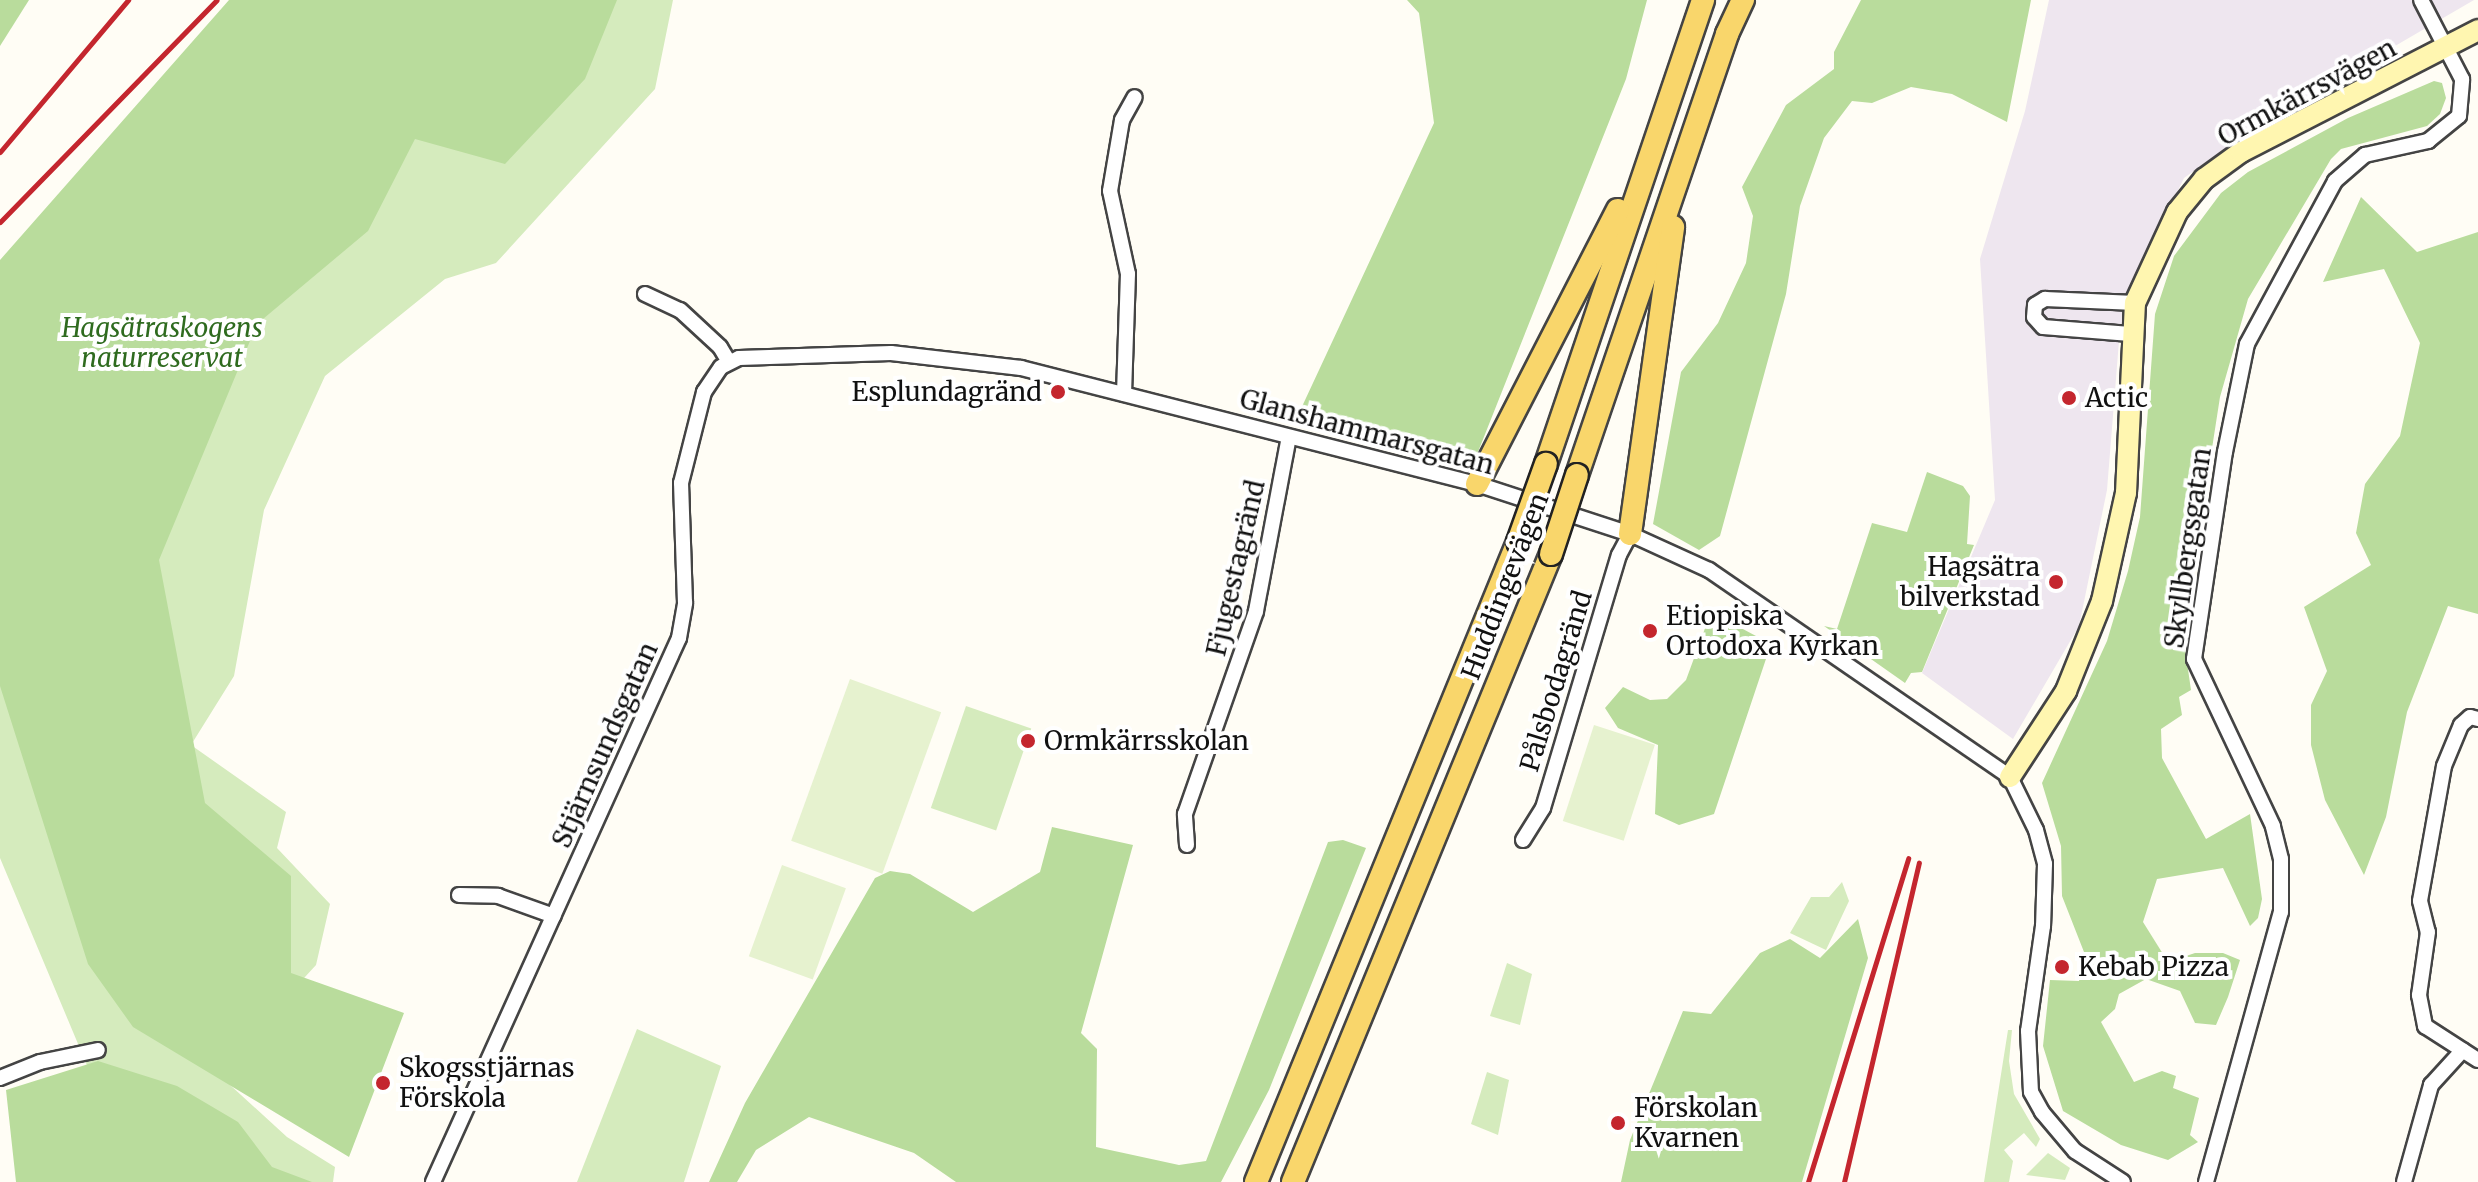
<!DOCTYPE html>
<html>
<head>
<meta charset="utf-8">
<style>
	body { margin:0 }
	#map { position:relative; width:2478px; height:1182px; overflow:hidden; background:#fffdf5; font-family:Merriweather,serif }
	div>[style] { position:absolute }
	.industrial>* { inset:0; background:#eee6ef }
	.green>* { inset:0; background:#d5ebbd; transform-origin:0 0 }
	.forest>* { inset:0; background:#b9dc9c }
	.pitch>* { inset:0; background:#e6f2cf; transform-origin:0 0 }
	.roads { filter:drop-shadow(2px 0 #444) drop-shadow(-2px 0 #444) drop-shadow(0 2px #444) drop-shadow(0 -2px #444) }
	.street>* { height:14px; margin:-7px; padding:0 7px; transform-origin:7px; border-radius:7px; background:#fff }
	.secondary>* { height:20px; margin:-10px; padding:0 10px; transform-origin:10px; border-radius:10px; background:#fff6b0 }
	.primary>* { height:22px; margin:-11px; padding:0 11px; transform-origin:11px; border-radius:11px; background:#f9d66b }
	.rail>* { height:5px; margin:-2.5px; padding:0 2.5px; transform-origin:2.5px; border-radius:2.5px; background:#c4262e }
	.bridges { filter:drop-shadow(2px 0 #222) drop-shadow(-2px 0 #222) drop-shadow(0 2px #222) drop-shadow(0 -2px #222) }
	.primary-bridge>* { height:22px; margin:-11px; padding:0 11px; transform-origin:11px; border-radius:11px; background:#f9d66b }
	.dots>* { width:22px; height:22px; translate:-50% -50%; box-sizing:border-box; border:4px solid #fff; border-radius:50% }
	span { translate:-50% -50%; white-space:nowrap; text-align:center; line-height:1.15; -webkit-text-stroke:8px #fff; paint-order:stroke }
	.street-label { font-size:26px; color:#111 }
	.park-label { font-size:26px; color:#2f6b1f; font-style:italic }
	.poi-label { font-size:26px; color:#111 }
	.right { translate:-100% -50%; text-align:right }
	.left { translate:0 -50%; text-align:left }
</style>
</head>
<body>
<div id="map">
	<div class="industrial">
		<div style="clip-path:polygon(2049px 0,2474px 0,2254px 128px,2184px 178px,2129px 290px,2119px 341px,2107px 490px,2079px 626px,2013px 739px,1922px 673px,1995px 500px,1980px 259px,2025px 111px)"></div>
	</div>
	<div class="green">
		<div style="clip-path:polygon(267px 0,673px 0,655px 89px,496px 263px,445px 279px,325px 376px,264px 510px,234px 676px,191px 745px,286px 812px,277px 848px,330px 904px,316px 965px,217px 1073px,287px 1137px,335px 1167px,333px 1182px,136px 1182px,0 858px,0 274px)"></div>
		<div style="left:966px;top:706px;width:69px;height:108px;rotate:19deg"></div>
		<div style="clip-path:polygon(1842px 882px,1849px 901px,1826px 950px,1790px 933px,1811px 897px,1829px 897px)"></div>
		<div style="clip-path:polygon(1507px 963px,1532px 974px,1520px 1025px,1490px 1016px)"></div>
		<div style="clip-path:polygon(637px 1029px,721px 1066px,684px 1182px,577px 1182px)"></div>
		<div style="clip-path:polygon(2008px 1030px,2012px 1030px,2009px 1061px,2014px 1094px,2040px 1139px,2036px 1147px,2024px 1133px,2004px 1150px,2013px 1161px,2009px 1182px,1984px 1182px)"></div>
		<div style="clip-path:polygon(1487px 1072px,1509px 1080px,1498px 1135px,1471px 1124px)"></div>
		<div style="clip-path:polygon(2048px 1153px,2070px 1168px,2065px 1180px,2026px 1175px)"></div>
	</div>
	<div class="forest">
		<div style="clip-path:polygon(0 0,29px 0,0 46px)"></div>
		<div style="clip-path:polygon(229px 0,617px 0,585px 79px,505px 164px,415px 139px,368px 231px,257px 324px,159px 560px,205px 803px,291px 876px,291px 973px,404px 1013px,349px 1157px,133px 1027px,88px 964px,0 686px,0 260px)"></div>
		<div style="clip-path:polygon(1407px 0,1647px 0,1626px 79px,1472px 467px,1299px 413px,1434px 123px,1419px 13px)"></div>
		<div style="clip-path:polygon(1861px 0,2031px 0,2007px 122px,1952px 94px,1911px 87px,1872px 103px,1852px 101px,1824px 138px,1800px 206px,1786px 294px,1720px 536px,1699px 550px,1653px 524px,1681px 372px,1718px 323px,1746px 263px,1753px 216px,1742px 187px,1786px 105px,1834px 69px,1834px 52px)"></div>
		<div style="clip-path:polygon(2434px 81px,2442px 83px,2446px 98px,2440px 114px,2427px 126px,2341px 149px,2331px 159px,2248px 299px,2220px 397px,2183px 635px,2191px 690px,2179px 697px,2182px 715px,2161px 729px,2162px 758px,2206px 839px,2250px 814px,2262px 899px,2258px 918px,2250px 926px,2223px 868px,2157px 879px,2143px 922px,2168px 962px,2195px 953px,2223px 953px,2240px 960px,2228px 997px,2216px 1025px,2195px 1023px,2180px 991px,2146px 979px,2119px 994px,2115px 1009px,2101px 1022px,2134px 1082px,2162px 1071px,2176px 1076px,2173px 1088px,2199px 1098px,2190px 1135px,2198px 1142px,2168px 1160px,2121px 1145px,2063px 1111px,2043px 1046px,2050px 980px,2079px 981px,2084px 952px,2062px 896px,2061px 846px,2042px 783px,2107px 641px,2128px 571px,2140px 517px,2155px 314px,2174px 256px,2221px 193px,2248px 172px,2348px 118px)"></div>
		<div style="clip-path:polygon(2361px 197px,2417px 252px,2478px 232px,2478px 614px,2448px 606px,2407px 712px,2386px 817px,2364px 875px,2325px 800px,2311px 745px,2311px 705px,2327px 671px,2304px 607px,2371px 565px,2356px 533px,2365px 484px,2400px 436px,2420px 343px,2384px 269px,2323px 282px)"></div>
		<div style="clip-path:polygon(1927px 472px,1963px 486px,1970px 496px,1967px 544px,1974px 545px,1922px 672px,1911px 673px,1905px 683px,1824px 626px,1837px 629px,1872px 523px,1907px 532px)"></div>
		<div style="clip-path:polygon(1711px 612px,1771px 644px,1714px 814px,1679px 825px,1655px 814px,1658px 745px,1618px 728px,1605px 708px,1623px 687px,1650px 700px,1667px 699px,1686px 680px)"></div>
		<div style="clip-path:polygon(1052px 827px,1133px 845px,1081px 1033px,1097px 1049px,1096px 1147px,1179px 1165px,1206px 1161px,1328px 842px,1343px 840px,1366px 848px,1269px 1090px,1221px 1182px,956px 1182px,914px 1153px,809px 1117px,756px 1150px,737px 1182px,709px 1182px,745px 1103px,875px 878px,890px 871px,910px 874px,973px 912px,1040px 872px)"></div>
		<div style="clip-path:polygon(1858px 919px,1868px 958px,1802px 1182px,1621px 1182px,1630px 1140px,1683px 1011px,1711px 1014px,1760px 953px,1790px 939px,1820px 958px)"></div>
		<div style="clip-path:polygon(98px 1061px,177px 1086px,238px 1122px,272px 1167px,312px 1182px,16px 1182px,6px 1090px)"></div>
	</div>
	<div class="pitch">
		<div style="left:850px;top:679px;width:97px;height:172px;rotate:20deg"></div>
		<div style="left:1594px;top:725px;width:64px;height:101px;rotate:18deg"></div>
		<div style="left:782px;top:865px;width:68px;height:97px;rotate:20deg"></div>
	</div>
	<div class="roads">
		<div class="street">
			<div style="left:645px;top:294px;width:38px;rotate:25deg"></div>
			<div style="left:680px;top:310px;width:54px;rotate:42.8deg"></div>
			<div style="left:720px;top:347px;width:17px;rotate:59deg"></div>
			<div style="left:2130px;top:334px;width:87px;rotate:-175.4deg"></div>
			<div style="left:2043px;top:327px;width:13px;rotate:-132deg"></div>
			<div style="left:2034px;top:317px;width:12px;rotate:-85deg"></div>
			<div style="left:2035px;top:305px;width:12px;rotate:-31deg"></div>
			<div style="left:2045px;top:299px;width:90px;rotate:2.5deg"></div>
			<div style="left:1124px;top:394px;width:120px;rotate:-88.1deg"></div>
			<div style="left:1128px;top:274px;width:85px;rotate:-102.2deg"></div>
			<div style="left:1110px;top:191px;width:72px;rotate:-80.4deg"></div>
			<div style="left:1122px;top:120px;width:26px;rotate:-61deg"></div>
			<div style="left:2478px;top:719px;width:8px;rotate:-166deg"></div>
			<div style="left:2470px;top:717px;width:12px;rotate:138deg"></div>
			<div style="left:2461px;top:725px;width:44px;rotate:112.5deg"></div>
			<div style="left:2444px;top:766px;width:137px;rotate:100.1deg"></div>
			<div style="left:2420px;top:901px;width:32px;rotate:76deg"></div>
			<div style="left:2428px;top:932px;width:64px;rotate:98.1deg"></div>
			<div style="left:2419px;top:995px;width:32px;rotate:79deg"></div>
			<div style="left:2425px;top:1026px;width:63px;rotate:32.7deg"></div>
			<div style="left:1523px;top:840px;width:38px;rotate:-58deg"></div>
			<div style="left:1543px;top:808px;width:264px;rotate:-73.3deg"></div>
			<div style="left:1619px;top:555px;width:24px;rotate:-62deg"></div>
			<div style="left:1187px;top:845px;width:31px;rotate:-94deg"></div>
			<div style="left:1185px;top:814px;width:215px;rotate:-70.7deg"></div>
			<div style="left:1256px;top:611px;width:177px;rotate:-79.3deg"></div>
			<div style="left:459px;top:895px;width:39px;rotate:1deg"></div>
			<div style="left:498px;top:896px;width:59px;rotate:19.7deg"></div>
			<div style="left:0;top:1078px;width:43px;rotate:-21.8deg"></div>
			<div style="left:40px;top:1062px;width:59px;rotate:-11.7deg"></div>
			<div style="left:433px;top:1182px;width:597px;rotate:-65.67deg"></div>
			<div style="left:679px;top:638px;width:36px;rotate:-80deg"></div>
			<div style="left:685px;top:603px;width:120px;rotate:-91.9deg"></div>
			<div style="left:681px;top:483px;width:94px;rotate:-75.8deg"></div>
			<div style="left:704px;top:392px;width:30px;rotate:-56deg"></div>
			<div style="left:721px;top:367px;width:20px;rotate:-27deg"></div>
			<div style="left:739px;top:358px;width:152px;rotate:-1.9deg"></div>
			<div style="left:891px;top:353px;width:131px;rotate:6.6deg"></div>
			<div style="left:1021px;top:368px;width:471px;rotate:14.3deg"></div>
			<div style="left:1477px;top:484px;width:161px;rotate:18.1deg"></div>
			<div style="left:1630px;top:534px;width:87px;rotate:24.5deg"></div>
			<div style="left:1709px;top:570px;width:365px;rotate:34.5deg"></div>
			<div style="left:2010px;top:777px;width:59px;rotate:63.9deg"></div>
			<div style="left:2036px;top:830px;width:35px;rotate:75deg"></div>
			<div style="left:2045px;top:864px;width:62px;rotate:91.8deg"></div>
			<div style="left:2043px;top:926px;width:106px;rotate:98.1deg"></div>
			<div style="left:2028px;top:1031px;width:61px;rotate:87.2deg"></div>
			<div style="left:2031px;top:1092px;width:23px;rotate:61deg"></div>
			<div style="left:2042px;top:1112px;width:51px;rotate:49.8deg"></div>
			<div style="left:2075px;top:1151px;width:57px;rotate:32.9deg"></div>
			<div style="left:2206px;top:1182px;width:280px;rotate:-74.5deg"></div>
			<div style="left:2281px;top:912px;width:53px;rotate:-90deg"></div>
			<div style="left:2281px;top:859px;width:34px;rotate:-104deg"></div>
			<div style="left:2273px;top:826px;width:185px;rotate:-115.3deg"></div>
			<div style="left:2194px;top:659px;width:209px;rotate:-81.5deg"></div>
			<div style="left:2225px;top:452px;width:110px;rotate:-78.5deg"></div>
			<div style="left:2247px;top:344px;width:185px;rotate:-61.6deg"></div>
			<div style="left:2335px;top:181px;width:40px;rotate:-41deg"></div>
			<div style="left:2365px;top:155px;width:65px;rotate:-12.5deg"></div>
			<div style="left:2428px;top:141px;width:40px;rotate:-39deg"></div>
			<div style="left:2459px;top:116px;width:37px;rotate:-85deg"></div>
			<div style="left:2462px;top:79px;width:89px;rotate:-117.4deg"></div>
			<div style="left:2404px;top:1182px;width:101px;rotate:-74.4deg"></div>
			<div style="left:2431px;top:1085px;width:47px;rotate:-47.6deg"></div>
		</div>
		<div class="secondary">
			<div style="left:2010px;top:777px;width:103px;rotate:-56.9deg"></div>
			<div style="left:2066px;top:691px;width:97px;rotate:-68.2deg"></div>
			<div style="left:2102px;top:601px;width:111px;rotate:-77.5deg"></div>
			<div style="left:2126px;top:493px;width:190px;rotate:-87.3deg"></div>
			<div style="left:2135px;top:303px;width:100px;rotate:-65.2deg"></div>
			<div style="left:2177px;top:212px;width:43px;rotate:-50.7deg"></div>
			<div style="left:2204px;top:179px;width:46px;rotate:-36.1deg"></div>
			<div style="left:2241px;top:152px;width:267px;rotate:-27.2deg"></div>
		</div>
		<div class="primary">
			<div style="left:1546px;top:464px;width:490px;rotate:-71.3deg"></div>
			<div style="left:1577px;top:475px;width:466px;rotate:-71.2deg"></div>
			<div style="left:1727px;top:34px;width:38px;rotate:-65deg"></div>
			<div style="left:1477px;top:484px;width:308px;rotate:-62.8deg"></div>
			<div style="left:1630px;top:534px;width:310px;rotate:-82deg"></div>
			<div style="left:1256px;top:1182px;width:692px;rotate:-67.74deg"></div>
			<div style="left:1293px;top:1182px;width:679px;rotate:-67.67deg"></div>
		</div>
	</div>
	<div class="rail">
		<div style="left:0;top:152px;width:199px;rotate:-49.9deg"></div>
		<div style="left:0;top:222px;width:310px;rotate:-45.7deg"></div>
		<div style="left:1808px;top:1182px;width:339px;rotate:-72.8deg"></div>
		<div style="left:1844px;top:1182px;width:328px;rotate:-76.8deg"></div>
	</div>
	<div class="bridges">
		<div class="primary-bridge">
			<div style="left:1518px;top:542px;width:83px;rotate:-70.3deg"></div>
			<div style="left:1551px;top:554px;width:83px;rotate:-71.8deg"></div>
		</div>
	</div>
	<div class="dots">
		<div style="left:1058px;top:392px;background:#c4262e"></div>
		<div style="left:2069px;top:398px;background:#c4262e"></div>
		<div style="left:2056px;top:582px;background:#c4262e"></div>
		<div style="left:1650px;top:631px;background:#c4262e"></div>
		<div style="left:1028px;top:741px;background:#c4262e"></div>
		<div style="left:2062px;top:967px;background:#c4262e"></div>
		<div style="left:383px;top:1083px;background:#c4262e"></div>
		<div style="left:1618px;top:1123px;background:#c4262e"></div>
	</div>
	<div class="street-label">
		<span style="left:2307px;top:92px;rotate:-28deg">Ormkärrsvägen</span>
		<span style="left:1367px;top:432px;rotate:15deg">Glanshammarsgatan</span>
		<span style="left:2188px;top:548px;rotate:-82deg">Skyllbergsgatan</span>
		<span style="left:1236px;top:568px;rotate:-77deg">Fjugestagränd</span>
		<span style="left:1505px;top:586px;rotate:-69deg">Huddingevägen</span>
		<span style="left:1556px;top:681px;rotate:-73deg">Pålsbodagränd</span>
		<span style="left:605px;top:745px;rotate:-66deg">Stjärnsundsgatan</span>
	</div>
	<div class="park-label">
		<span style="left:162px;top:343px">Hagsätraskogens<br>naturreservat</span>
	</div>
	<div class="poi-label">
		<span class="right" style="left:1042px;top:392px">Esplundagränd</span>
		<span class="left" style="left:2085px;top:398px">Actic</span>
		<span class="right" style="left:2040px;top:582px">Hagsätra<br>bilverkstad</span>
		<span class="left" style="left:1666px;top:631px">Etiopiska<br>Ortodoxa Kyrkan</span>
		<span class="left" style="left:1044px;top:741px">Ormkärrsskolan</span>
		<span class="left" style="left:2078px;top:967px">Kebab Pizza</span>
		<span class="left" style="left:399px;top:1083px">Skogsstjärnas<br>Förskola</span>
		<span class="left" style="left:1634px;top:1123px">Förskolan<br>Kvarnen</span>
	</div>
</div>
</body>
</html>
